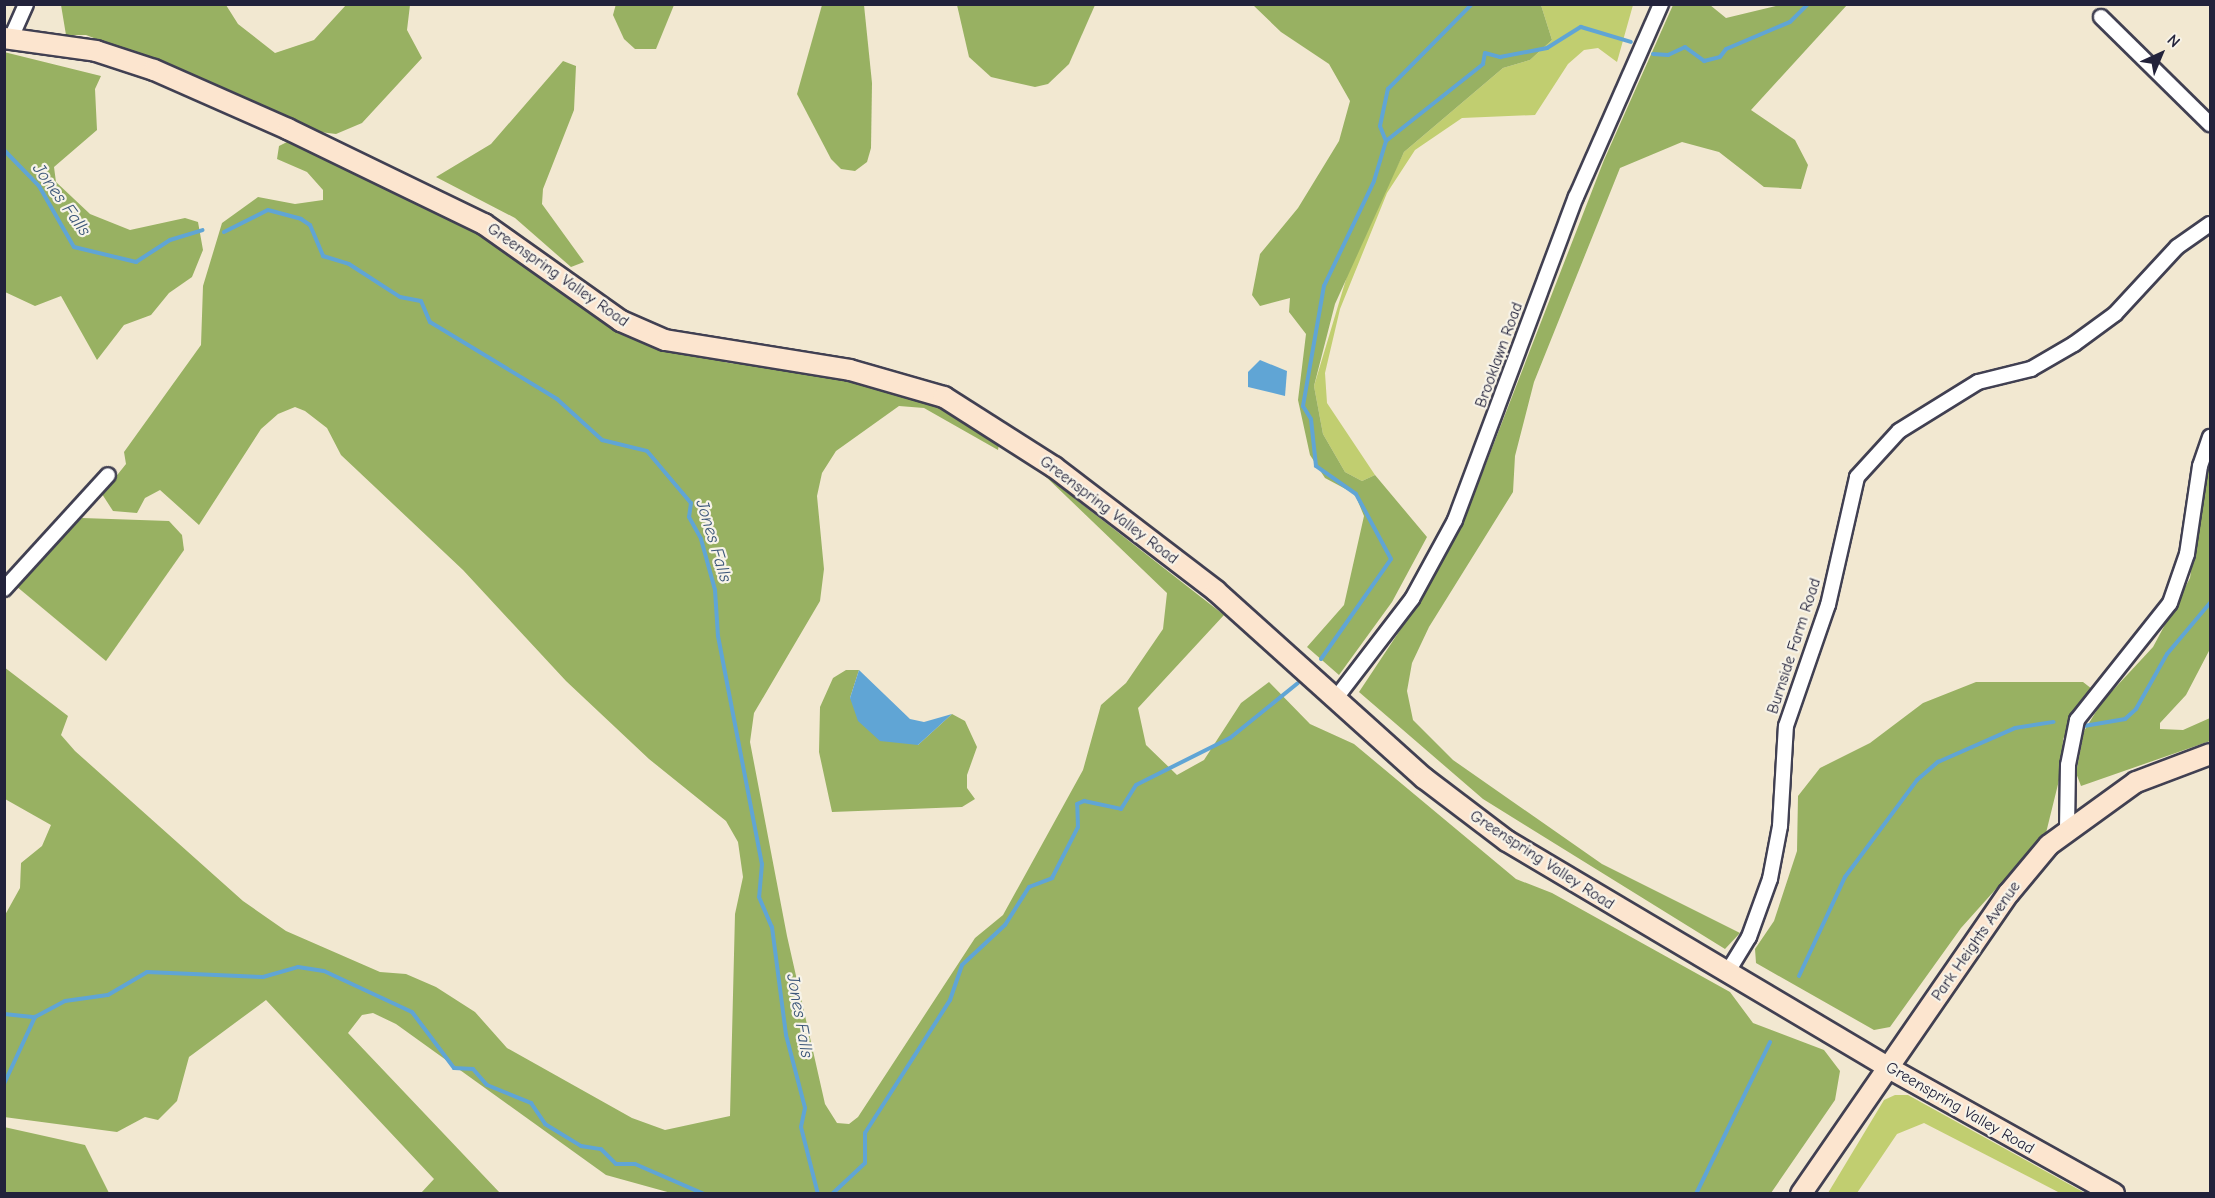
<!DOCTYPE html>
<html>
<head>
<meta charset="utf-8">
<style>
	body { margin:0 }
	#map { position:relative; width:2215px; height:1198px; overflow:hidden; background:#f2e8d1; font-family:"Comic Neue",sans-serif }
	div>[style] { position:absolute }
	.green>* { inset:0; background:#c1ce70 }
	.forest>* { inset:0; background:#98b162 }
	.water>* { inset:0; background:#60a5d5 }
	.stream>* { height:4px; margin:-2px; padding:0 2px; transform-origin:2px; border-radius:2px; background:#60a5d5 }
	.roads { filter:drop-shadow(2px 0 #414052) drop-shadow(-2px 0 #414052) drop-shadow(0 2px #414052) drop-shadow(0 -2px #414052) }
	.minor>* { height:14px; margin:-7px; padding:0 7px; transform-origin:7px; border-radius:7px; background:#fff }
	.secondary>* { height:20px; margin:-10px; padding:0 10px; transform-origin:10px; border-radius:10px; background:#fce5cf }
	span { translate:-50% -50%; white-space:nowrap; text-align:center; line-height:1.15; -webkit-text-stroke:4.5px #f7f3e8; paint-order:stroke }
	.street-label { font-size:16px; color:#22223b }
	.water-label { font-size:18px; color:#3b5679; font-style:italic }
	.frame { position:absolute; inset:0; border:6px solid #22223b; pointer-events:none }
	.north { position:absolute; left:2131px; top:24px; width:60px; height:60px; -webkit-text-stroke:4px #f7f3e8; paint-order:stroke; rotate:44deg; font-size:16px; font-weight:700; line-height:24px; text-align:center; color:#22223b }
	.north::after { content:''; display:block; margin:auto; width:21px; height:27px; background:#22223b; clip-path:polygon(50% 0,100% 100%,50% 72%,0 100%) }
</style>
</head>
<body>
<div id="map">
	<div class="green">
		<div style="clip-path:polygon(1541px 5px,1633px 5px,1617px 62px,1598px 48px,1584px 50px,1568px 64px,1535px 115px,1462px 118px,1415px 150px,1387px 193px,1340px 309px,1325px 373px,1327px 403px,1375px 475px,1362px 481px,1345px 472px,1323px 434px,1314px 386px,1353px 256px,1404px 152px,1503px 68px,1530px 60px,1552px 40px)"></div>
		<div style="clip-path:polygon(1895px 1095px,1908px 1095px,2085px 1193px,2060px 1193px,1924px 1123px,1897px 1134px,1857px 1193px,1828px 1193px,1884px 1100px)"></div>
	</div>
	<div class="forest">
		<div style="clip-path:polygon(616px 4px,674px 5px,656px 49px,635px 49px,624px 39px,613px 15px)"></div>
		<div style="clip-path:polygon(61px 5px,226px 5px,238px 24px,275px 53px,314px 40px,346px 5px,410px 5px,407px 30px,422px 58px,362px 123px,336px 134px,312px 131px,234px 92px,86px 35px,66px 35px)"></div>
		<div style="clip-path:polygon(822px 5px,864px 5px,872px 83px,871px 148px,867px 162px,855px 171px,841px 169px,831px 159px,797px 94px)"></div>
		<div style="clip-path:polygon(957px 5px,957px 4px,1095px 5px,1069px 64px,1048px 84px,1035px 87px,991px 77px,969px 57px)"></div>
		<div style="clip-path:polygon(1253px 5px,1541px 5px,1552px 40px,1530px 60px,1503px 68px,1404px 152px,1335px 304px,1314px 386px,1323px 434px,1345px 472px,1362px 481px,1375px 475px,1427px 537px,1392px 602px,1339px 675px,1307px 647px,1344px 605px,1364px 516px,1355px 494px,1325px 478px,1310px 455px,1298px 400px,1306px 334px,1289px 312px,1290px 298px,1260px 306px,1252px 295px,1260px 254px,1298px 208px,1339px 141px,1350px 101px,1329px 64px,1281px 32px)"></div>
		<div style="clip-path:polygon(1673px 5px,1710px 5px,1726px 18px,1780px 5px,1847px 5px,1751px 110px,1795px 140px,1808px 165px,1801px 189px,1764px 187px,1719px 152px,1682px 142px,1620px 168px,1534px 382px,1515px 456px,1513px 492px,1429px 627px,1412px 663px,1407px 691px,1413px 720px,1453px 760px,1602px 864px,1740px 933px,1725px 949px,1483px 799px,1359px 692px,1430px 585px,1480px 479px,1604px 160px)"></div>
		<div style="clip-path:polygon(4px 52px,101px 76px,95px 89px,97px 130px,54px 167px,56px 182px,90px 214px,130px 230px,185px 218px,198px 222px,203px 250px,192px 277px,169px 293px,151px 315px,124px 325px,97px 360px,61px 296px,35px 306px,5px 292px)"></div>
		<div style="clip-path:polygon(563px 61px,576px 66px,574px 110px,543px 189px,542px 204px,584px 262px,571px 267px,515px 218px,436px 177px,491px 144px)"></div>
		<div style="clip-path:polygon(291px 140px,504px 246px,600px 320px,657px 346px,729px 363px,814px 370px,949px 408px,1000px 439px,998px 450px,924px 408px,899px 406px,836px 451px,822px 473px,817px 496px,824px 569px,820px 601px,754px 713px,750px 742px,787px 936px,825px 1104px,837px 1123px,849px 1124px,858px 1117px,975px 938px,1003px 915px,1083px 770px,1101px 705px,1126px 683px,1163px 629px,1167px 593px,1042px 473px,1224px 615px,1138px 708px,1146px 745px,1177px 775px,1204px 760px,1241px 703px,1269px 682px,1310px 724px,1354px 744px,1516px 879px,1552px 893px,1730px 992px,1753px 1023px,1824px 1050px,1840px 1071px,1835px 1100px,1771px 1193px,671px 1193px,606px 1175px,396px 1024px,373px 1013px,362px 1015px,348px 1033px,500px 1193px,421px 1193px,434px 1179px,266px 1000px,189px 1057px,177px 1101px,158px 1120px,145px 1117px,117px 1132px,4px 1117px,5px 915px,20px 888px,21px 863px,42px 846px,51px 825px,5px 799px,4px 667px,68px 716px,61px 735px,75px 751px,243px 901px,286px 931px,380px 972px,406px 974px,436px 987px,475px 1012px,507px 1048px,632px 1118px,665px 1130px,730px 1116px,735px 914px,743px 877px,738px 842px,726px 821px,649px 759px,566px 681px,463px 570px,341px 455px,327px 428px,305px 411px,295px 407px,278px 414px,261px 429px,199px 525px,160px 490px,145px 498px,137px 513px,113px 511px,102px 494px,126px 464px,124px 452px,201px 345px,203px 286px,222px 223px,258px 197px,295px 204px,323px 200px,323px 190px,307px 172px,277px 159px,279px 146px)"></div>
		<div style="clip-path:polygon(2210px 442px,2210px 649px,2186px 695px,2160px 723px,2160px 729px,2183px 730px,2210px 718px,2210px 741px,2081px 786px,2076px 773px,2084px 731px,2102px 702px,2153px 647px,2190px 578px)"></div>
		<div style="clip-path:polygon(82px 518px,169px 521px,182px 535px,184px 550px,106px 661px,16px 586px)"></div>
		<div style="clip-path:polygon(846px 670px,859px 670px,850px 698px,918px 745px,952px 714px,965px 721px,977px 747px,967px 775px,967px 788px,975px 799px,962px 807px,832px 812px,819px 752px,820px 707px,833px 678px)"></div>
		<div style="clip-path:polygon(1976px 682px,2083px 682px,2092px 689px,2063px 739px,2062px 768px,2046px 833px,1961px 928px,1890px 1027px,1874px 1030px,1756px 963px,1755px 949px,1774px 921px,1797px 851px,1798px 796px,1820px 768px,1870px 743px,1923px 703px)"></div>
		<div style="clip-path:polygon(4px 1127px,85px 1145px,109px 1193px,5px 1193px)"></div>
	</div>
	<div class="water">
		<div style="clip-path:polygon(1260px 360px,1287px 371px,1285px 396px,1248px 387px,1248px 372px)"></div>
		<div style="clip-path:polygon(859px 670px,910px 719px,924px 722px,952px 714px,918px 745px,880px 741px,858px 721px,850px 698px)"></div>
	</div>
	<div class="stream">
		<div style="left:1653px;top:54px;width:15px;rotate:4deg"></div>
		<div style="left:1668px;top:55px;width:19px;rotate:-25deg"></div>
		<div style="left:1685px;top:47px;width:24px;rotate:36deg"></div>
		<div style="left:1704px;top:61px;width:16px;rotate:-14deg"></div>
		<div style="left:1720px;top:57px;width:10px;rotate:-53deg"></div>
		<div style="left:1726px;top:49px;width:69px;rotate:-22.9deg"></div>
		<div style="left:1790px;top:22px;width:25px;rotate:-45deg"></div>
		<div style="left:1386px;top:141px;width:124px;rotate:-38.4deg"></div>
		<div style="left:1483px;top:64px;width:11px;rotate:-80deg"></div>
		<div style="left:1485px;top:53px;width:16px;rotate:15deg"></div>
		<div style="left:1500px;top:57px;width:48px;rotate:-10.8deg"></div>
		<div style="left:1547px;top:48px;width:40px;rotate:-32deg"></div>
		<div style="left:1581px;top:27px;width:52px;rotate:16.7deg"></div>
		<div style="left:4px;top:150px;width:50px;rotate:45.8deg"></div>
		<div style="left:39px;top:186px;width:70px;rotate:60.2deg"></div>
		<div style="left:74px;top:247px;width:64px;rotate:13.6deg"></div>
		<div style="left:136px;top:262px;width:40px;rotate:-32.9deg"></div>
		<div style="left:170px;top:240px;width:34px;rotate:-17deg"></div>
		<div style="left:224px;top:232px;width:49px;rotate:-26.6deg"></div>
		<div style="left:268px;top:210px;width:34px;rotate:15deg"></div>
		<div style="left:301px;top:219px;width:11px;rotate:34deg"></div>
		<div style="left:310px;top:225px;width:34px;rotate:67deg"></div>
		<div style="left:323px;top:256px;width:27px;rotate:17deg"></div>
		<div style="left:349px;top:264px;width:61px;rotate:32.9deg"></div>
		<div style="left:400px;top:297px;width:21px;rotate:11deg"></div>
		<div style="left:421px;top:301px;width:23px;rotate:67deg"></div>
		<div style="left:430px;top:322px;width:149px;rotate:31.2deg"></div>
		<div style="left:557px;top:399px;width:61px;rotate:42.3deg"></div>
		<div style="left:602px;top:440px;width:46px;rotate:13.7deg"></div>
		<div style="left:647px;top:451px;width:68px;rotate:49.8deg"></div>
		<div style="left:691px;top:503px;width:14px;rotate:98deg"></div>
		<div style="left:689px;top:517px;width:25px;rotate:61deg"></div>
		<div style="left:701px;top:539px;width:53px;rotate:74.6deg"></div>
		<div style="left:715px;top:590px;width:46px;rotate:86.3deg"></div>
		<div style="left:718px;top:636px;width:232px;rotate:79.1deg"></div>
		<div style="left:762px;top:864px;width:33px;rotate:95deg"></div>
		<div style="left:759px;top:897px;width:33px;rotate:67deg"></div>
		<div style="left:772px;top:927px;width:109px;rotate:82.6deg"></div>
		<div style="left:786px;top:1035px;width:75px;rotate:75.4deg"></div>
		<div style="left:805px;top:1108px;width:19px;rotate:102deg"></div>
		<div style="left:801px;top:1127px;width:69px;rotate:75.8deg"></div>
		<div style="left:1321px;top:659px;width:122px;rotate:-55deg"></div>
		<div style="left:1391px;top:559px;width:74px;rotate:-118.3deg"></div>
		<div style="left:1356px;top:494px;width:49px;rotate:-145deg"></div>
		<div style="left:1316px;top:466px;width:47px;rotate:-96.1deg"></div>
		<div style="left:1311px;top:419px;width:15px;rotate:-122deg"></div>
		<div style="left:1303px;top:406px;width:122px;rotate:-80.1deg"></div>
		<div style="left:1324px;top:286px;width:116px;rotate:-64.5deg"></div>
		<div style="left:1374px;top:181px;width:42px;rotate:-73.3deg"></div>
		<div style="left:1386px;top:141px;width:16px;rotate:-112deg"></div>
		<div style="left:1380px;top:126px;width:38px;rotate:-78deg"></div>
		<div style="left:1388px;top:89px;width:120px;rotate:-45.3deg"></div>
		<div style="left:2084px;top:726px;width:42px;rotate:-9.7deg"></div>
		<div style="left:2125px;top:719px;width:15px;rotate:-42deg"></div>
		<div style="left:2136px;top:709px;width:63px;rotate:-60.6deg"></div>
		<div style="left:2167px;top:654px;width:67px;rotate:-49.9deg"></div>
		<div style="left:1799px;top:976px;width:109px;rotate:-65.1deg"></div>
		<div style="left:1845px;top:877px;width:121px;rotate:-53.4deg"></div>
		<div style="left:1917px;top:780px;width:28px;rotate:-41deg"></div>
		<div style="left:1938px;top:762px;width:84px;rotate:-23.8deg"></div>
		<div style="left:2015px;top:728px;width:39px;rotate:-9deg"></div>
		<div style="left:4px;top:1014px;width:31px;rotate:6deg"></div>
		<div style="left:35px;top:1017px;width:34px;rotate:-28deg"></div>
		<div style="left:65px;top:1001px;width:43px;rotate:-7.9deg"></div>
		<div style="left:108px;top:995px;width:45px;rotate:-30.5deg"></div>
		<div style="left:147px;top:972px;width:116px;rotate:2.5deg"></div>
		<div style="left:263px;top:977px;width:36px;rotate:-16deg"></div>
		<div style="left:298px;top:967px;width:26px;rotate:9deg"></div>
		<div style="left:324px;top:971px;width:97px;rotate:25deg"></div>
		<div style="left:412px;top:1012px;width:70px;rotate:53.1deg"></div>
		<div style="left:454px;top:1068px;width:19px;rotate:3deg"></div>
		<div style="left:473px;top:1069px;width:21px;rotate:49deg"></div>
		<div style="left:487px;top:1085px;width:48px;rotate:22.2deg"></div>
		<div style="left:531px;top:1103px;width:25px;rotate:56deg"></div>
		<div style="left:545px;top:1124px;width:42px;rotate:31.4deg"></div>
		<div style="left:581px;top:1146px;width:20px;rotate:9deg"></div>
		<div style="left:601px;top:1149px;width:21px;rotate:45deg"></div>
		<div style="left:616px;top:1164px;width:19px"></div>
		<div style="left:635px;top:1164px;width:75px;rotate:23.5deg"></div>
		<div style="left:4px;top:1084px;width:74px;rotate:-65.2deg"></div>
		<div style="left:832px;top:1194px;width:45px;rotate:-43.2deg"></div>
		<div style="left:865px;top:1163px;width:30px;rotate:-90deg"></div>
		<div style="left:865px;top:1133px;width:158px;rotate:-57.4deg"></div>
		<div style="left:950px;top:1000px;width:37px;rotate:-71deg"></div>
		<div style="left:962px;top:965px;width:59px;rotate:-42.9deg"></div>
		<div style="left:1005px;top:925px;width:45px;rotate:-57.7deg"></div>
		<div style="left:1029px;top:887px;width:25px;rotate:-21deg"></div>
		<div style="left:1052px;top:878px;width:57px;rotate:-63deg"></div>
		<div style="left:1078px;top:827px;width:23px;rotate:-92deg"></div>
		<div style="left:1077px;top:804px;width:8px;rotate:-23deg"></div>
		<div style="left:1084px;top:801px;width:38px;rotate:12deg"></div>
		<div style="left:1121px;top:809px;width:28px;rotate:-58deg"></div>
		<div style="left:1136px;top:785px;width:105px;rotate:-26.6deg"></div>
		<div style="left:1230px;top:738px;width:87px;rotate:-39deg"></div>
		<div style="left:1696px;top:1194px;width:169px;rotate:-64deg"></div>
	</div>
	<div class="roads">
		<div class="minor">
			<div style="left:2101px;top:17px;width:153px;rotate:44.5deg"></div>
			<div style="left:11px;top:38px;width:37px;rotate:-66deg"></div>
			<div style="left:4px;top:589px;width:154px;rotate:-47.6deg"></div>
			<div style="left:1336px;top:698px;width:125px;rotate:-52.5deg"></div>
			<div style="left:1412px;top:599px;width:90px;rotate:-61.4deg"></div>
			<div style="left:1455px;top:520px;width:345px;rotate:-69.5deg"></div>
			<div style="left:1576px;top:197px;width:211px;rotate:-66.2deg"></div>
			<div style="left:2067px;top:829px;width:64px;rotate:-89.1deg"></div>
			<div style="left:2068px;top:765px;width:46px;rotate:-78.7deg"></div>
			<div style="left:2077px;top:720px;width:149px;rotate:-51.5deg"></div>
			<div style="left:2170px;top:603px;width:52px;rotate:-70.9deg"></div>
			<div style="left:2187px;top:554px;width:89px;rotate:-81.6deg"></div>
			<div style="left:2200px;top:466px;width:31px;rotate:-71deg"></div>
			<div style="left:1727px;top:973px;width:42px;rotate:-58.6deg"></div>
			<div style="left:1749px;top:937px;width:62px;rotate:-70.1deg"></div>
			<div style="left:1770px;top:879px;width:54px;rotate:-79.3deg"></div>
			<div style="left:1780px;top:826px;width:100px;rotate:-86.6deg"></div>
			<div style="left:1786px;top:726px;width:128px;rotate:-70.9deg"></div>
			<div style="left:1828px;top:605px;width:131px;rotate:-77.2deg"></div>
			<div style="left:1857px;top:477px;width:62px;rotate:-47.6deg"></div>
			<div style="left:1899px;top:431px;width:93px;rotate:-31.8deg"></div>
			<div style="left:1978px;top:382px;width:55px;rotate:-13.8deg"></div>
			<div style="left:2031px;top:369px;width:50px;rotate:-30.2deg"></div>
			<div style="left:2074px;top:344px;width:51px;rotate:-36.2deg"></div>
			<div style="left:2115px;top:314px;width:91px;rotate:-47.2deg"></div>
			<div style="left:2177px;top:247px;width:40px;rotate:-34.9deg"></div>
		</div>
		<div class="secondary">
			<div style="left:4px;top:38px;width:93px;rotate:8deg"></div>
			<div style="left:96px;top:51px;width:61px;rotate:18.1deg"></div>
			<div style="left:154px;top:70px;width:146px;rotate:23.8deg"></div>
			<div style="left:288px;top:129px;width:218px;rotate:25.9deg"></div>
			<div style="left:484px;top:224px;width:168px;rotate:35.3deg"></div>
			<div style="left:621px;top:321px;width:48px;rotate:23.4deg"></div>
			<div style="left:665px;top:340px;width:187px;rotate:9.2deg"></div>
			<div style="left:850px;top:370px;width:98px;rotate:16deg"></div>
			<div style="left:944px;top:397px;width:130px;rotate:32.5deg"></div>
			<div style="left:1054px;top:467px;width:204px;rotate:37.4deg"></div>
			<div style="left:1216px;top:591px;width:280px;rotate:42deg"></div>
			<div style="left:1424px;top:778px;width:104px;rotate:37.2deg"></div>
			<div style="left:1507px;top:841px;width:442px;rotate:30.7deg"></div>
			<div style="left:1887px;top:1067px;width:260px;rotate:29.2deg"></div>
			<div style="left:1801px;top:1194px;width:366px;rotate:-55.4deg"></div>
			<div style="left:2009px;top:893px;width:62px;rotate:-50.2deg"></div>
			<div style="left:2049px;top:845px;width:107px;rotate:-35.9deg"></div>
			<div style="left:2136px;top:782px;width:79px;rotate:-20.7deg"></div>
		</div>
	</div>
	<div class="street-label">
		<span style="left:558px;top:275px;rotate:35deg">Greenspring Valley Road</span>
		<span style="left:1499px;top:355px;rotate:-70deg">Brooklawn Road</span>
		<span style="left:1109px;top:510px;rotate:37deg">Greenspring Valley Road</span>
		<span style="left:1794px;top:646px;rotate:-72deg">Burnside Farm Road</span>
		<span style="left:1542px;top:860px;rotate:33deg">Greenspring Valley Road</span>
		<span style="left:1976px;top:941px;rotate:-55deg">Park Heights Avenue</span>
		<span style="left:1960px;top:1108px;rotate:30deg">Greenspring Valley Road</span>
	</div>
	<div class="water-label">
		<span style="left:61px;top:200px;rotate:54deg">Jones Falls</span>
		<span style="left:713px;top:541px;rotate:73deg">Jones Falls</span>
		<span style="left:799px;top:1016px;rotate:80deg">Jones Falls</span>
	</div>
	<div class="frame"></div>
	<div class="north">N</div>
</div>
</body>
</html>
